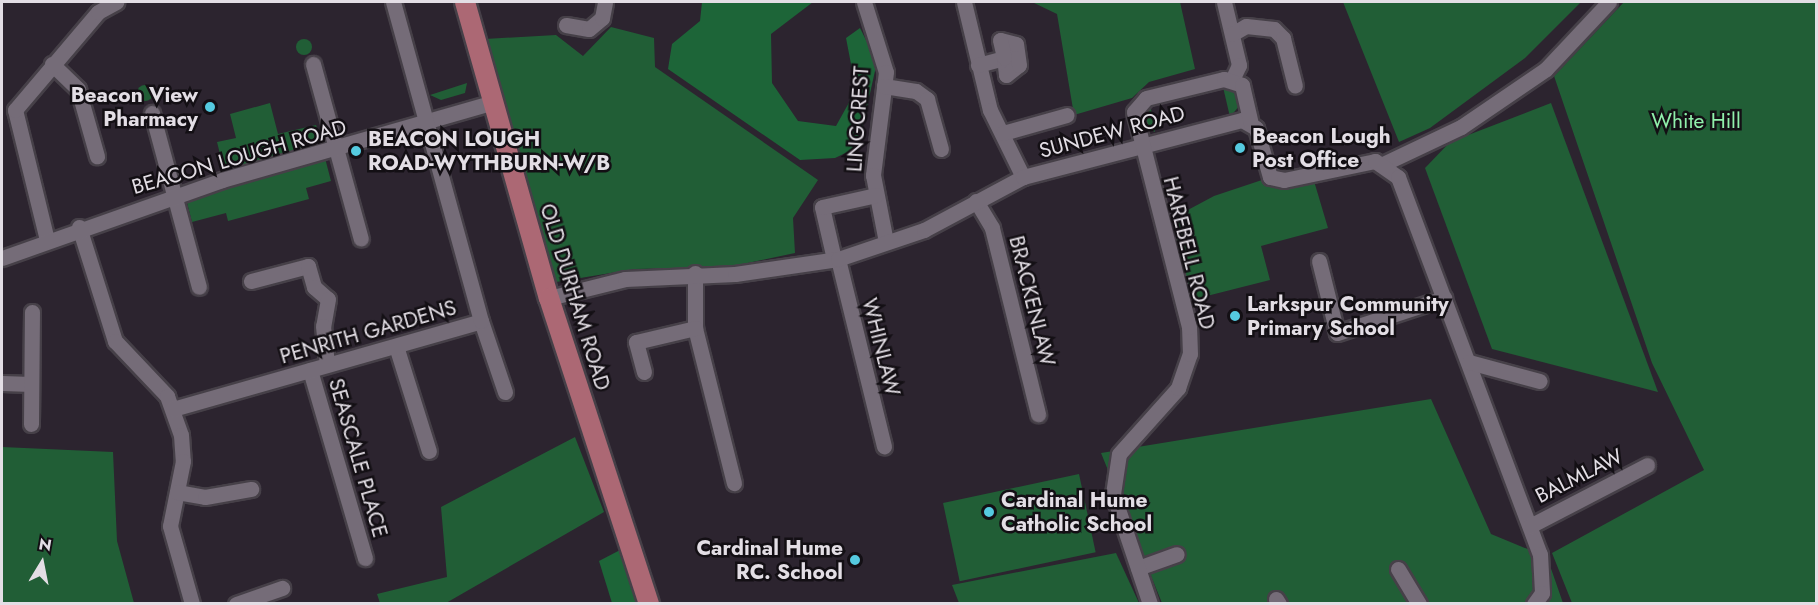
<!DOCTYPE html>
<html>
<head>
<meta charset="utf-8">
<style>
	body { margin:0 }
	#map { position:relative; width:1818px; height:605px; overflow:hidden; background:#2c242f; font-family:Jost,sans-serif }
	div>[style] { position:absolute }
	.green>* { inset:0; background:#215e36; transform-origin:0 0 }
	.round { border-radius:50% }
	.forest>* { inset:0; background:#1d6538 }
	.roads { filter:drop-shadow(2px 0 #464048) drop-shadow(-2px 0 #464048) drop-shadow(0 2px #464048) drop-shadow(0 -2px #464048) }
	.minor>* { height:15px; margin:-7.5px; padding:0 7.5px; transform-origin:7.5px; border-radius:7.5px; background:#756c78 }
	.major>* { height:20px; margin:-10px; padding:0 10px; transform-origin:10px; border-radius:10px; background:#ac6874 }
	.dots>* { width:16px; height:16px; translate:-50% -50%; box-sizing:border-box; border:3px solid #130f14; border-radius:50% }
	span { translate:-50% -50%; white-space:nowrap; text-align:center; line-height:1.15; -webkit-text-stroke:5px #130f14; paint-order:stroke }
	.poi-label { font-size:21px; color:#e3dee5; font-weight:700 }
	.right { translate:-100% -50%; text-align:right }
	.left { translate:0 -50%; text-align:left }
	.street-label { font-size:21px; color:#e3dee5 }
	.park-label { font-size:21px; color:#90f0ab }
	.frame { position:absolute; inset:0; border:3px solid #e3dee5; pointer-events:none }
	.north { position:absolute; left:12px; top:533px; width:60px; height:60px; -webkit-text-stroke:4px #130f14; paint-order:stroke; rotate:10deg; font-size:16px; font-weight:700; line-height:24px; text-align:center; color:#e3dee5 }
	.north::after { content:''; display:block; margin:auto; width:21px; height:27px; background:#e3dee5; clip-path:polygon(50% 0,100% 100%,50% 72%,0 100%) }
</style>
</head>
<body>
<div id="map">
	<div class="green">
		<div style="clip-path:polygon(1032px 2px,1180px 2px,1195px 69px,1149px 82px,1132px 98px,1074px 115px,1057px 14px)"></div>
		<div style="clip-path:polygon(1343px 2px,1581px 2px,1525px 58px,1430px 128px,1399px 142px)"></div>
		<div style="clip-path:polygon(1624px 2px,1816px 2px,1816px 603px,1572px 603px,1552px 553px,1704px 470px,1652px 363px,1554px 76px)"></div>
		<div style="clip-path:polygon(611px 27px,654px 38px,655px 67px,818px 180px,793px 218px,795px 253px,729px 267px,635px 269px,556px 282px,485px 39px,556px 35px,583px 56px)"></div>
		<div class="round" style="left:296px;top:39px;width:16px;height:16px"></div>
		<div style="clip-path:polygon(467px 83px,465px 93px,441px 100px,430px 95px)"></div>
		<div class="round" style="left:137px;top:85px;width:16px;height:16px"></div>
		<div style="clip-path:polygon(1223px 87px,1237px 92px,1240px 105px,1230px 117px)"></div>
		<div style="clip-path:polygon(270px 103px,278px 134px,316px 125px,322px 144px,225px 174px,217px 142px,236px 138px,230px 114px)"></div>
		<div style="clip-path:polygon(1150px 103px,1155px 132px,1141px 125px,1143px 108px)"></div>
		<div style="clip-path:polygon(1551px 103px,1658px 392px,1492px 349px,1425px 168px,1450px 142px)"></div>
		<div style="clip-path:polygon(325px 158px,331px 181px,306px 188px,309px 199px,228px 221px,226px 213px,192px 222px,186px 199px)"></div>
		<div style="clip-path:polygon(1262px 180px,1286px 186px,1314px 181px,1328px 228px,1261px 246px,1270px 280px,1187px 301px,1171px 219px,1214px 196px)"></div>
		<div style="clip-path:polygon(1431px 399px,1491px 534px,1547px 557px,1563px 603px,1162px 603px,1101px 453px)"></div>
		<div style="clip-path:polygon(575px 437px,604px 512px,446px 603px,380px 603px,377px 594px,447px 577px,441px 507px)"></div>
		<div style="clip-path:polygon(2px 447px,113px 452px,117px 541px,134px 603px,2px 603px)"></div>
		<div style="left:1079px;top:474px;width:80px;height:139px;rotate:78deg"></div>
		<div style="clip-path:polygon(1116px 553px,1139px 603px,959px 603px,952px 585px)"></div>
	</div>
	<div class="forest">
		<div style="clip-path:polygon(702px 2px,813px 2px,771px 34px,772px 83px,798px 121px,836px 126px,856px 90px,846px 38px,860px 28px,877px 62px,858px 147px,835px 158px,800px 160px,668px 69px,672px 44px,700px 21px)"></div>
		<div style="clip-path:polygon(622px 549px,638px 603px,612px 603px,599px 561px)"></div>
	</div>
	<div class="roads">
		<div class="minor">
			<div style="left:864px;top:2px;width:73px;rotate:72.6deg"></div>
			<div style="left:886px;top:72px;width:104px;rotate:97.2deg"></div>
			<div style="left:873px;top:175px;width:68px;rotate:79deg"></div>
			<div style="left:964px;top:2px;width:111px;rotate:76.5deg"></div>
			<div style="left:990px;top:110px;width:75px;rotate:63.8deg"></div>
			<div style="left:1224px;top:2px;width:65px;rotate:76.6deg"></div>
			<div style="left:1239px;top:65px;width:17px;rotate:115deg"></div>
			<div style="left:566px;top:25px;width:23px;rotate:10deg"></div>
			<div style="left:589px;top:29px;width:17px;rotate:-40deg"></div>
			<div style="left:602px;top:18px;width:16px;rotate:-79deg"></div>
			<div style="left:1232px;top:34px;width:16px;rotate:-30deg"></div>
			<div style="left:1246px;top:26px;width:28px;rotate:6deg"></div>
			<div style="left:1274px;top:29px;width:13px;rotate:45deg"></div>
			<div style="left:1283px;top:38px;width:49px;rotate:76deg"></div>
			<div style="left:52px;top:64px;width:36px;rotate:44deg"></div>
			<div style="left:78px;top:89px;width:70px;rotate:74.2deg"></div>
			<div style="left:313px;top:64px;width:181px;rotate:74.7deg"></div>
			<div style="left:978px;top:65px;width:27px;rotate:-15deg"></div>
			<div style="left:1004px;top:58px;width:17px;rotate:83deg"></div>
			<div style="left:1006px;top:75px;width:16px;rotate:-38deg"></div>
			<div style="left:1019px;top:65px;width:21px;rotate:-98deg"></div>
			<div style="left:1016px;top:44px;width:16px;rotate:-166deg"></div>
			<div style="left:1000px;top:40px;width:18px;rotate:77deg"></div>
			<div style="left:884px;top:86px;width:32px;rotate:9deg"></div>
			<div style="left:916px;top:91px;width:14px;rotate:36deg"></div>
			<div style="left:927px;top:99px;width:52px;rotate:74.4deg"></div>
			<div style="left:152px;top:113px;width:180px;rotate:74.9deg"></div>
			<div style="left:1003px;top:133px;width:66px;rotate:-15.7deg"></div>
			<div style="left:1383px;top:164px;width:86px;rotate:-25.4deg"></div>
			<div style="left:1461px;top:127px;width:103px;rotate:-34.3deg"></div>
			<div style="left:1546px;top:69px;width:92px;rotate:-46.8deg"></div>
			<div style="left:976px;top:201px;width:31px;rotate:59deg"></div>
			<div style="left:992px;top:228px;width:192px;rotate:76.1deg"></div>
			<div style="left:79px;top:227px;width:120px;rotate:72.5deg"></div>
			<div style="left:115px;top:341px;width:76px;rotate:46.6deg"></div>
			<div style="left:167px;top:396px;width:41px;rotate:70.3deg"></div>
			<div style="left:181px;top:435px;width:26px;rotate:86deg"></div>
			<div style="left:183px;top:461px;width:66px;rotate:101.3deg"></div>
			<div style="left:170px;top:526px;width:81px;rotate:74.2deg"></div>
			<div style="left:47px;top:240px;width:134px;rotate:-103.8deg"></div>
			<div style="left:15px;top:110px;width:128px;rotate:-49.7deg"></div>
			<div style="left:98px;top:12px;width:21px;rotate:-29deg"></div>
			<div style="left:2px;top:258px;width:233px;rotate:-19.5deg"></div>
			<div style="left:222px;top:180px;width:280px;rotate:-16deg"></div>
			<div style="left:834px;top:259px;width:53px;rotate:-103deg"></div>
			<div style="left:822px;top:207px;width:55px;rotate:-12.5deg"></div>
			<div style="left:838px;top:259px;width:193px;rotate:76.2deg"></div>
			<div style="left:1319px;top:261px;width:74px;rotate:76deg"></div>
			<div style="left:1337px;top:333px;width:113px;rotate:-18.1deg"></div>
			<div style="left:695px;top:273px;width:55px;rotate:90deg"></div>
			<div style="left:695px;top:328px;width:160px;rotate:75.9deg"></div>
			<div style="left:251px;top:281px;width:59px;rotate:-14.7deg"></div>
			<div style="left:308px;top:266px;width:22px;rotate:74deg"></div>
			<div style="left:314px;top:287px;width:18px;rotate:41deg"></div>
			<div style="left:328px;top:299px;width:27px;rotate:100deg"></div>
			<div style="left:323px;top:326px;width:37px;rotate:84deg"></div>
			<div style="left:549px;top:298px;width:78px;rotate:-14deg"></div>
			<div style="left:625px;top:279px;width:110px;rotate:-2.6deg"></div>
			<div style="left:735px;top:274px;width:104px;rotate:-8.3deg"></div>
			<div style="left:838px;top:259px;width:91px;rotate:-18.6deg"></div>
			<div style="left:924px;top:230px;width:112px;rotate:-28.2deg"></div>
			<div style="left:1023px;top:177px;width:226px;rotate:-14.6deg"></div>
			<div style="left:1242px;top:120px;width:16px;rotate:30deg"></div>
			<div style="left:1256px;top:128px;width:51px;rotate:74.1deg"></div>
			<div style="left:1270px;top:177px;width:14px;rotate:12deg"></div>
			<div style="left:1284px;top:180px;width:93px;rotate:-11.8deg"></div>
			<div style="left:1375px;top:161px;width:28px;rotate:35deg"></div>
			<div style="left:1398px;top:177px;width:403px;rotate:69.4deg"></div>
			<div style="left:1540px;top:554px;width:39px;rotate:87deg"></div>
			<div style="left:1542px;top:593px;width:14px;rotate:126deg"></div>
			<div style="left:481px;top:321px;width:75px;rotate:71.3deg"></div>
			<div style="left:396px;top:346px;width:110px;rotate:72.6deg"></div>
			<div style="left:1469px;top:362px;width:73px;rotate:15deg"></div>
			<div style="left:310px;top:370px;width:196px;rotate:73.7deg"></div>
			<div style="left:644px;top:372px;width:31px;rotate:-105deg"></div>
			<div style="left:636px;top:342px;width:61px;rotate:-13.3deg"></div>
			<div style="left:2px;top:383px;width:29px;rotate:2deg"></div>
			<div style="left:173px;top:409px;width:320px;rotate:-15.9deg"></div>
			<div style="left:481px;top:321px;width:331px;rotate:-105.4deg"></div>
			<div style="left:31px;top:424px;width:112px;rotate:-89.5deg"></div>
			<div style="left:177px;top:492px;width:28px;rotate:10deg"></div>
			<div style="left:205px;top:497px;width:47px;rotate:-9.9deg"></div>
			<div style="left:1530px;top:526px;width:132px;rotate:-27.5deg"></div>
			<div style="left:1138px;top:568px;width:41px;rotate:-19.7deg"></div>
			<div style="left:1398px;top:569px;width:41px;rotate:59deg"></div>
			<div style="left:1276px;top:599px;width:6px;rotate:59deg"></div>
			<div style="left:236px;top:604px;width:49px;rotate:-19.2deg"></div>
			<div style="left:1150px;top:604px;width:116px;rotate:-108.6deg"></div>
			<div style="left:1113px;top:494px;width:40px;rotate:-81.5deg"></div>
			<div style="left:1119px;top:454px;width:89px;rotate:-48.2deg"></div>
			<div style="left:1178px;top:388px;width:36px;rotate:-71deg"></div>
			<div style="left:1190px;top:354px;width:27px;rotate:-92deg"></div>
			<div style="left:1189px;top:327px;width:222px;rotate:-104.3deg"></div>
			<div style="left:1134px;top:112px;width:18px;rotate:-49deg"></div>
			<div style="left:1146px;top:98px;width:80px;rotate:-13.7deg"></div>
			<div style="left:1224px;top:79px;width:19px;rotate:18deg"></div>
			<div style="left:1242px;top:85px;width:39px;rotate:77deg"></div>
		</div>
		<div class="major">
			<div style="left:465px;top:2px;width:308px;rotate:74.2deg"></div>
			<div style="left:549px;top:298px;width:322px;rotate:71.9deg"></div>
		</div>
	</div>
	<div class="dots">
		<div style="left:210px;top:107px;background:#55cae0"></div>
		<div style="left:1240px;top:148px;background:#55cae0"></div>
		<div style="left:356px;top:151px;background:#55cae0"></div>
		<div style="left:1235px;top:316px;background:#55cae0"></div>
		<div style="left:989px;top:512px;background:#55cae0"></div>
		<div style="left:855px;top:560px;background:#55cae0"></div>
	</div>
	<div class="poi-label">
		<span class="right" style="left:198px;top:107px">Beacon View<br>Pharmacy</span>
		<span class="left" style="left:1252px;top:148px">Beacon Lough<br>Post Office</span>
		<span class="left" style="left:368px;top:151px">BEACON LOUGH<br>ROAD-WYTHBURN-W/B</span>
		<span class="left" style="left:1247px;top:316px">Larkspur Community<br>Primary School</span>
		<span class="left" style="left:1001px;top:512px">Cardinal Hume<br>Catholic School</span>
		<span class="right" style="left:843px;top:560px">Cardinal Hume<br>RC. School</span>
	</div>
	<div class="street-label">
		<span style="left:858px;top:119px;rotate:-86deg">LINGCREST</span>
		<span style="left:1112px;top:132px;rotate:-15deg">SUNDEW ROAD</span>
		<span style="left:239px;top:157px;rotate:-16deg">BEACON LOUGH ROAD</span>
		<span style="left:1189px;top:253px;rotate:76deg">HAREBELL ROAD</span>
		<span style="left:575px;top:297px;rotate:73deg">OLD DURHAM ROAD</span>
		<span style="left:1032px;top:301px;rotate:76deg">BRACKENLAW</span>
		<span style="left:368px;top:332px;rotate:-16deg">PENRITH GARDENS</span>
		<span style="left:881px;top:347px;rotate:76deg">WHINLAW</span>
		<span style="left:358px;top:458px;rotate:74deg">SEASCALE PLACE</span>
		<span style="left:1579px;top:476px;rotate:-27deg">BALMLAW</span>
	</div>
	<div class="park-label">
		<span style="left:1696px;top:121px">White Hill</span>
	</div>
	<div class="frame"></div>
	<div class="north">N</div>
</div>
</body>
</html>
